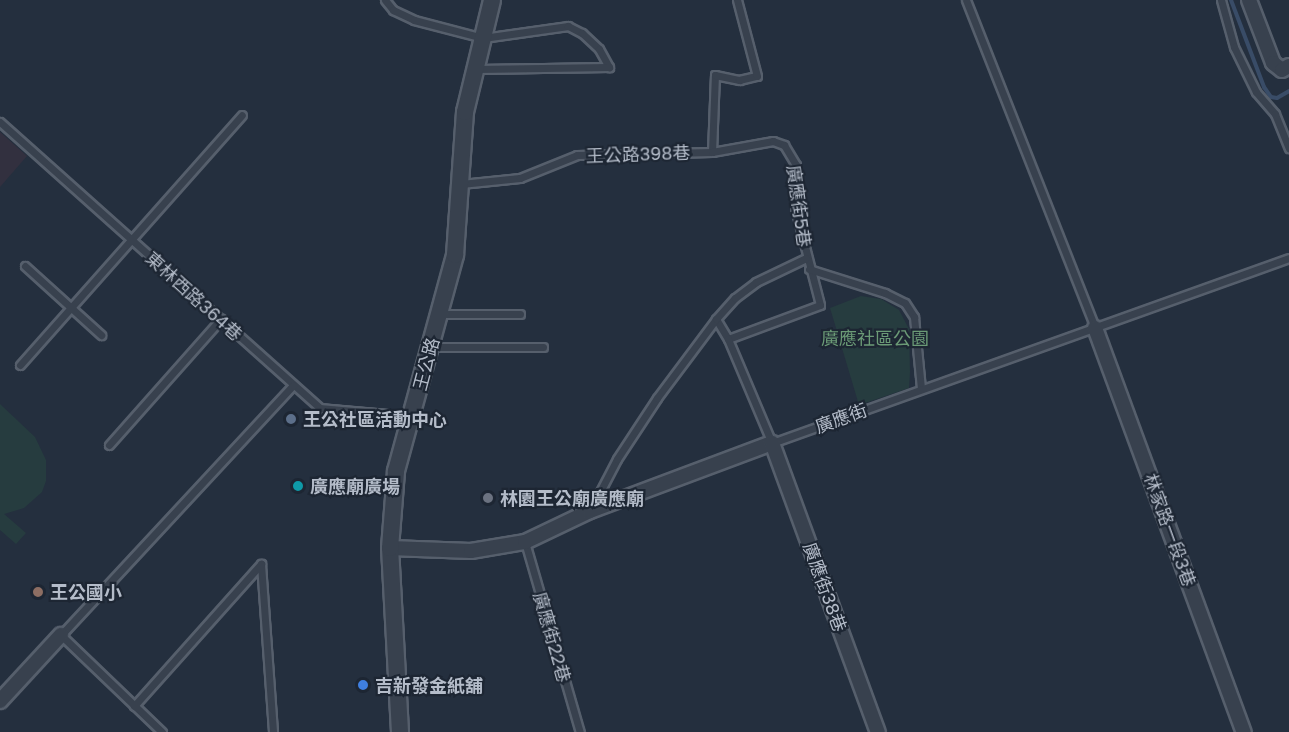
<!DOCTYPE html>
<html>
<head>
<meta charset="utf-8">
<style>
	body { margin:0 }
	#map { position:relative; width:1289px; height:732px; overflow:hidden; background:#242f3e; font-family:"Golos Text","Noto Sans TC",sans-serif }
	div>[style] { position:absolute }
	.medical>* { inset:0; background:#32303f }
	.green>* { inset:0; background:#263c3f }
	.stream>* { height:4px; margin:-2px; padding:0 2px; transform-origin:2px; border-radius:2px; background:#394c67 }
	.roads { filter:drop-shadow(2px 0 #565f6c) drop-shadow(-2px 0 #565f6c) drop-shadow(0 2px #565f6c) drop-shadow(0 -2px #565f6c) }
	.service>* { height:7px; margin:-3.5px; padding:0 3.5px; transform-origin:3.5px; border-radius:3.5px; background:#38414e }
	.minor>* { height:14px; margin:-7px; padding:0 7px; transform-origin:7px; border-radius:7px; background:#38414e }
	.tertiary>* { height:16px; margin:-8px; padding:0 8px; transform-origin:8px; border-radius:8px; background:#38414e }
	.dots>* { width:16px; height:16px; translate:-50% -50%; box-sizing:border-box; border:3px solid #1d2633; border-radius:50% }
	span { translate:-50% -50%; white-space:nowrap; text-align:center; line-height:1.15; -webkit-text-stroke:4.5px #1d2633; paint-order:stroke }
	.street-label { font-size:18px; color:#b4bcc9 }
	.park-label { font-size:18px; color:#6b9a76 }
	.poi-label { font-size:18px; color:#b4bcc9; font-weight:700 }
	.left { translate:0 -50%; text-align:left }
</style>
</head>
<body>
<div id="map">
	<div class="medical">
		<div style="clip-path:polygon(0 132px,27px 156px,0 187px)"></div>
	</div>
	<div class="green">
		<div style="clip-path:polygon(861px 296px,881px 299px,899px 310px,909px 329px,910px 372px,909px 388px,859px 405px,830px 308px)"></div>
		<div style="clip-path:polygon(0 404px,35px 437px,46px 460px,46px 481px,42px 492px,24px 508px,4px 514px,26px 533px,16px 544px,0 530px)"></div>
	</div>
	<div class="stream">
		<div style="left:1231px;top:0;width:93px;rotate:69.2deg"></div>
		<div style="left:1264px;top:87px;width:12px;rotate:55deg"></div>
		<div style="left:1271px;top:97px;width:6px;rotate:9deg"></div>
		<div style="left:1277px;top:98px;width:14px;rotate:-30deg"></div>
	</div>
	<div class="roads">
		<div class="service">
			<div style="left:385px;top:0;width:13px;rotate:51deg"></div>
			<div style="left:393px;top:10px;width:23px;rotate:25deg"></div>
			<div style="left:414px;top:20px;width:71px;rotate:14.6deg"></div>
			<div style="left:483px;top:38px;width:86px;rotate:-8deg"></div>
			<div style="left:568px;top:26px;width:16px;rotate:27deg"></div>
			<div style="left:582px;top:33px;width:23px;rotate:43deg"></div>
			<div style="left:599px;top:49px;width:21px;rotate:61deg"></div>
			<div style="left:609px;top:67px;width:132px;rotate:179.1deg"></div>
			<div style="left:966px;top:0;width:352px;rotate:68.5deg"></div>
			<div style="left:1221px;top:0;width:49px;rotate:74.5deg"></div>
			<div style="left:1234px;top:47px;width:50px;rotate:63.9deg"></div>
			<div style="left:1256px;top:92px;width:29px;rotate:49deg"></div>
			<div style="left:1275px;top:114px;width:37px;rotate:68deg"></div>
			<div style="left:0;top:122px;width:429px;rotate:41.8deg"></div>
			<div style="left:320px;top:408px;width:90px;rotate:5.1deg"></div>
			<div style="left:712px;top:152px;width:77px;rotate:-87.8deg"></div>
			<div style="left:715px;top:75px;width:25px;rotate:12deg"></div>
			<div style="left:739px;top:80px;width:18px;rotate:-13deg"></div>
			<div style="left:757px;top:76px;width:79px;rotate:-104.7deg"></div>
			<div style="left:461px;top:184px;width:59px;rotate:-5.8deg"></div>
			<div style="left:520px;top:178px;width:61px;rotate:-22deg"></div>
			<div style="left:577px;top:155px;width:135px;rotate:-1.3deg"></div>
			<div style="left:712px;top:152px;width:62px;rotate:-10.2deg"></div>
			<div style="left:773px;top:141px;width:12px;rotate:20deg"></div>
			<div style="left:784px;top:145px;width:23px;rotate:59deg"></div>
			<div style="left:796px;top:165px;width:43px;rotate:91.3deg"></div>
			<div style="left:795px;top:208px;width:100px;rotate:75.5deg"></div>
			<div style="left:820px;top:305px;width:98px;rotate:159.7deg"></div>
			<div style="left:25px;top:266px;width:103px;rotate:42.2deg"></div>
			<div style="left:809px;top:269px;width:80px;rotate:17.5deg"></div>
			<div style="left:885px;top:293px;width:22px;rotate:27deg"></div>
			<div style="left:905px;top:303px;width:17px;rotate:57deg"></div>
			<div style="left:914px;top:317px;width:71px;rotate:84.4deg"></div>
			<div style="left:441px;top:314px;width:79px"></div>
			<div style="left:716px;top:319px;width:23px;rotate:59deg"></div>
			<div style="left:728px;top:339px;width:113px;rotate:67.1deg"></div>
			<div style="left:772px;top:443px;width:549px;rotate:-19.69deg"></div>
			<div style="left:432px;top:347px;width:111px"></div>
			<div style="left:20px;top:365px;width:334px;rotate:-48.4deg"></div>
			<div style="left:109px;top:445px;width:169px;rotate:-48.4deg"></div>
			<div style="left:591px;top:509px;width:56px;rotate:-62.5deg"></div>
			<div style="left:617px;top:459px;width:73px;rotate:-56.7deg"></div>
			<div style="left:657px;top:398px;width:99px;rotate:-53.2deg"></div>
			<div style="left:716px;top:319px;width:28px;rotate:-48deg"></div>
			<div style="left:735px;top:298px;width:26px;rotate:-37deg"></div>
			<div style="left:756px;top:282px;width:55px;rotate:-25.6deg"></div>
			<div style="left:525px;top:542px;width:198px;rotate:73.9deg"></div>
			<div style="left:261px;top:564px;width:168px;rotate:85.9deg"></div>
			<div style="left:134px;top:706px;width:191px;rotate:-48.2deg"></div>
			<div style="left:162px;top:732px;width:140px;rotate:-136.2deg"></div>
			<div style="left:61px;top:635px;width:341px;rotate:-47.1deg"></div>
		</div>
		<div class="minor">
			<div style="left:1249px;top:0;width:67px;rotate:69.1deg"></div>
			<div style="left:1273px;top:63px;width:11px;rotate:38deg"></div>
			<div style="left:1282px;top:70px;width:8px;rotate:-30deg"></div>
			<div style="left:1095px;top:328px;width:431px;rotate:69.8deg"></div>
			<div style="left:390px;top:548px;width:81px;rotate:2.1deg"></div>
			<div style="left:471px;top:551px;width:55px;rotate:-9.5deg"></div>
			<div style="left:525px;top:542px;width:72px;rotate:-25.5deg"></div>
			<div style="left:590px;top:511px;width:194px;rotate:-20.5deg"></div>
			<div style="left:772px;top:443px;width:308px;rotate:69.9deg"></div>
			<div style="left:0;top:701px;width:90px;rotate:-47.3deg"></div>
		</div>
		<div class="tertiary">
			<div style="left:400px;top:732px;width:184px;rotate:-93.1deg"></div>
			<div style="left:390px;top:548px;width:77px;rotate:-85.5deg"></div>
			<div style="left:396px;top:471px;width:224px;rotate:-74.7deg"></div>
			<div style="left:455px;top:255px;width:143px;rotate:-86deg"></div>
			<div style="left:465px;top:112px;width:115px;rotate:-76.4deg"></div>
		</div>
	</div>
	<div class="dots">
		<div style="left:291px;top:419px;background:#5c6f8a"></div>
		<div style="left:298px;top:486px;background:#0f9aa8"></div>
		<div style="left:488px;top:498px;background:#6b7280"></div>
		<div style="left:38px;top:592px;background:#8d6e63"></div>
		<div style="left:363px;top:685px;background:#3f7fe0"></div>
	</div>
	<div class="street-label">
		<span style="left:638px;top:154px;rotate:-2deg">王公路398巷</span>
		<span style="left:799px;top:206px;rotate:82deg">廣應街5巷</span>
		<span style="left:194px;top:296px;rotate:42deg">東林西路364巷</span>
		<span style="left:426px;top:364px;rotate:-75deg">王公路</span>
		<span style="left:841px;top:418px;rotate:-20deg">廣應街</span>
		<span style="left:1170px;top:530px;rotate:70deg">林家路一段3巷</span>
		<span style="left:825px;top:587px;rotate:70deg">廣應街38巷</span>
		<span style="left:552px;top:637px;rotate:74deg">廣應街22巷</span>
	</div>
	<div class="park-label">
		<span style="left:875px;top:338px">廣應社區公園</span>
	</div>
	<div class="poi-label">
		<span class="left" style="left:303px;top:419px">王公社區活動中心</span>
		<span class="left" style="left:310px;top:486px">廣應廟廣場</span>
		<span class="left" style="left:500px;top:498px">林園王公廟廣應廟</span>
		<span class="left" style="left:50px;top:592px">王公國小</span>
		<span class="left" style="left:375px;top:685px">吉新發金紙舖</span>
	</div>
</div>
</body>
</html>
